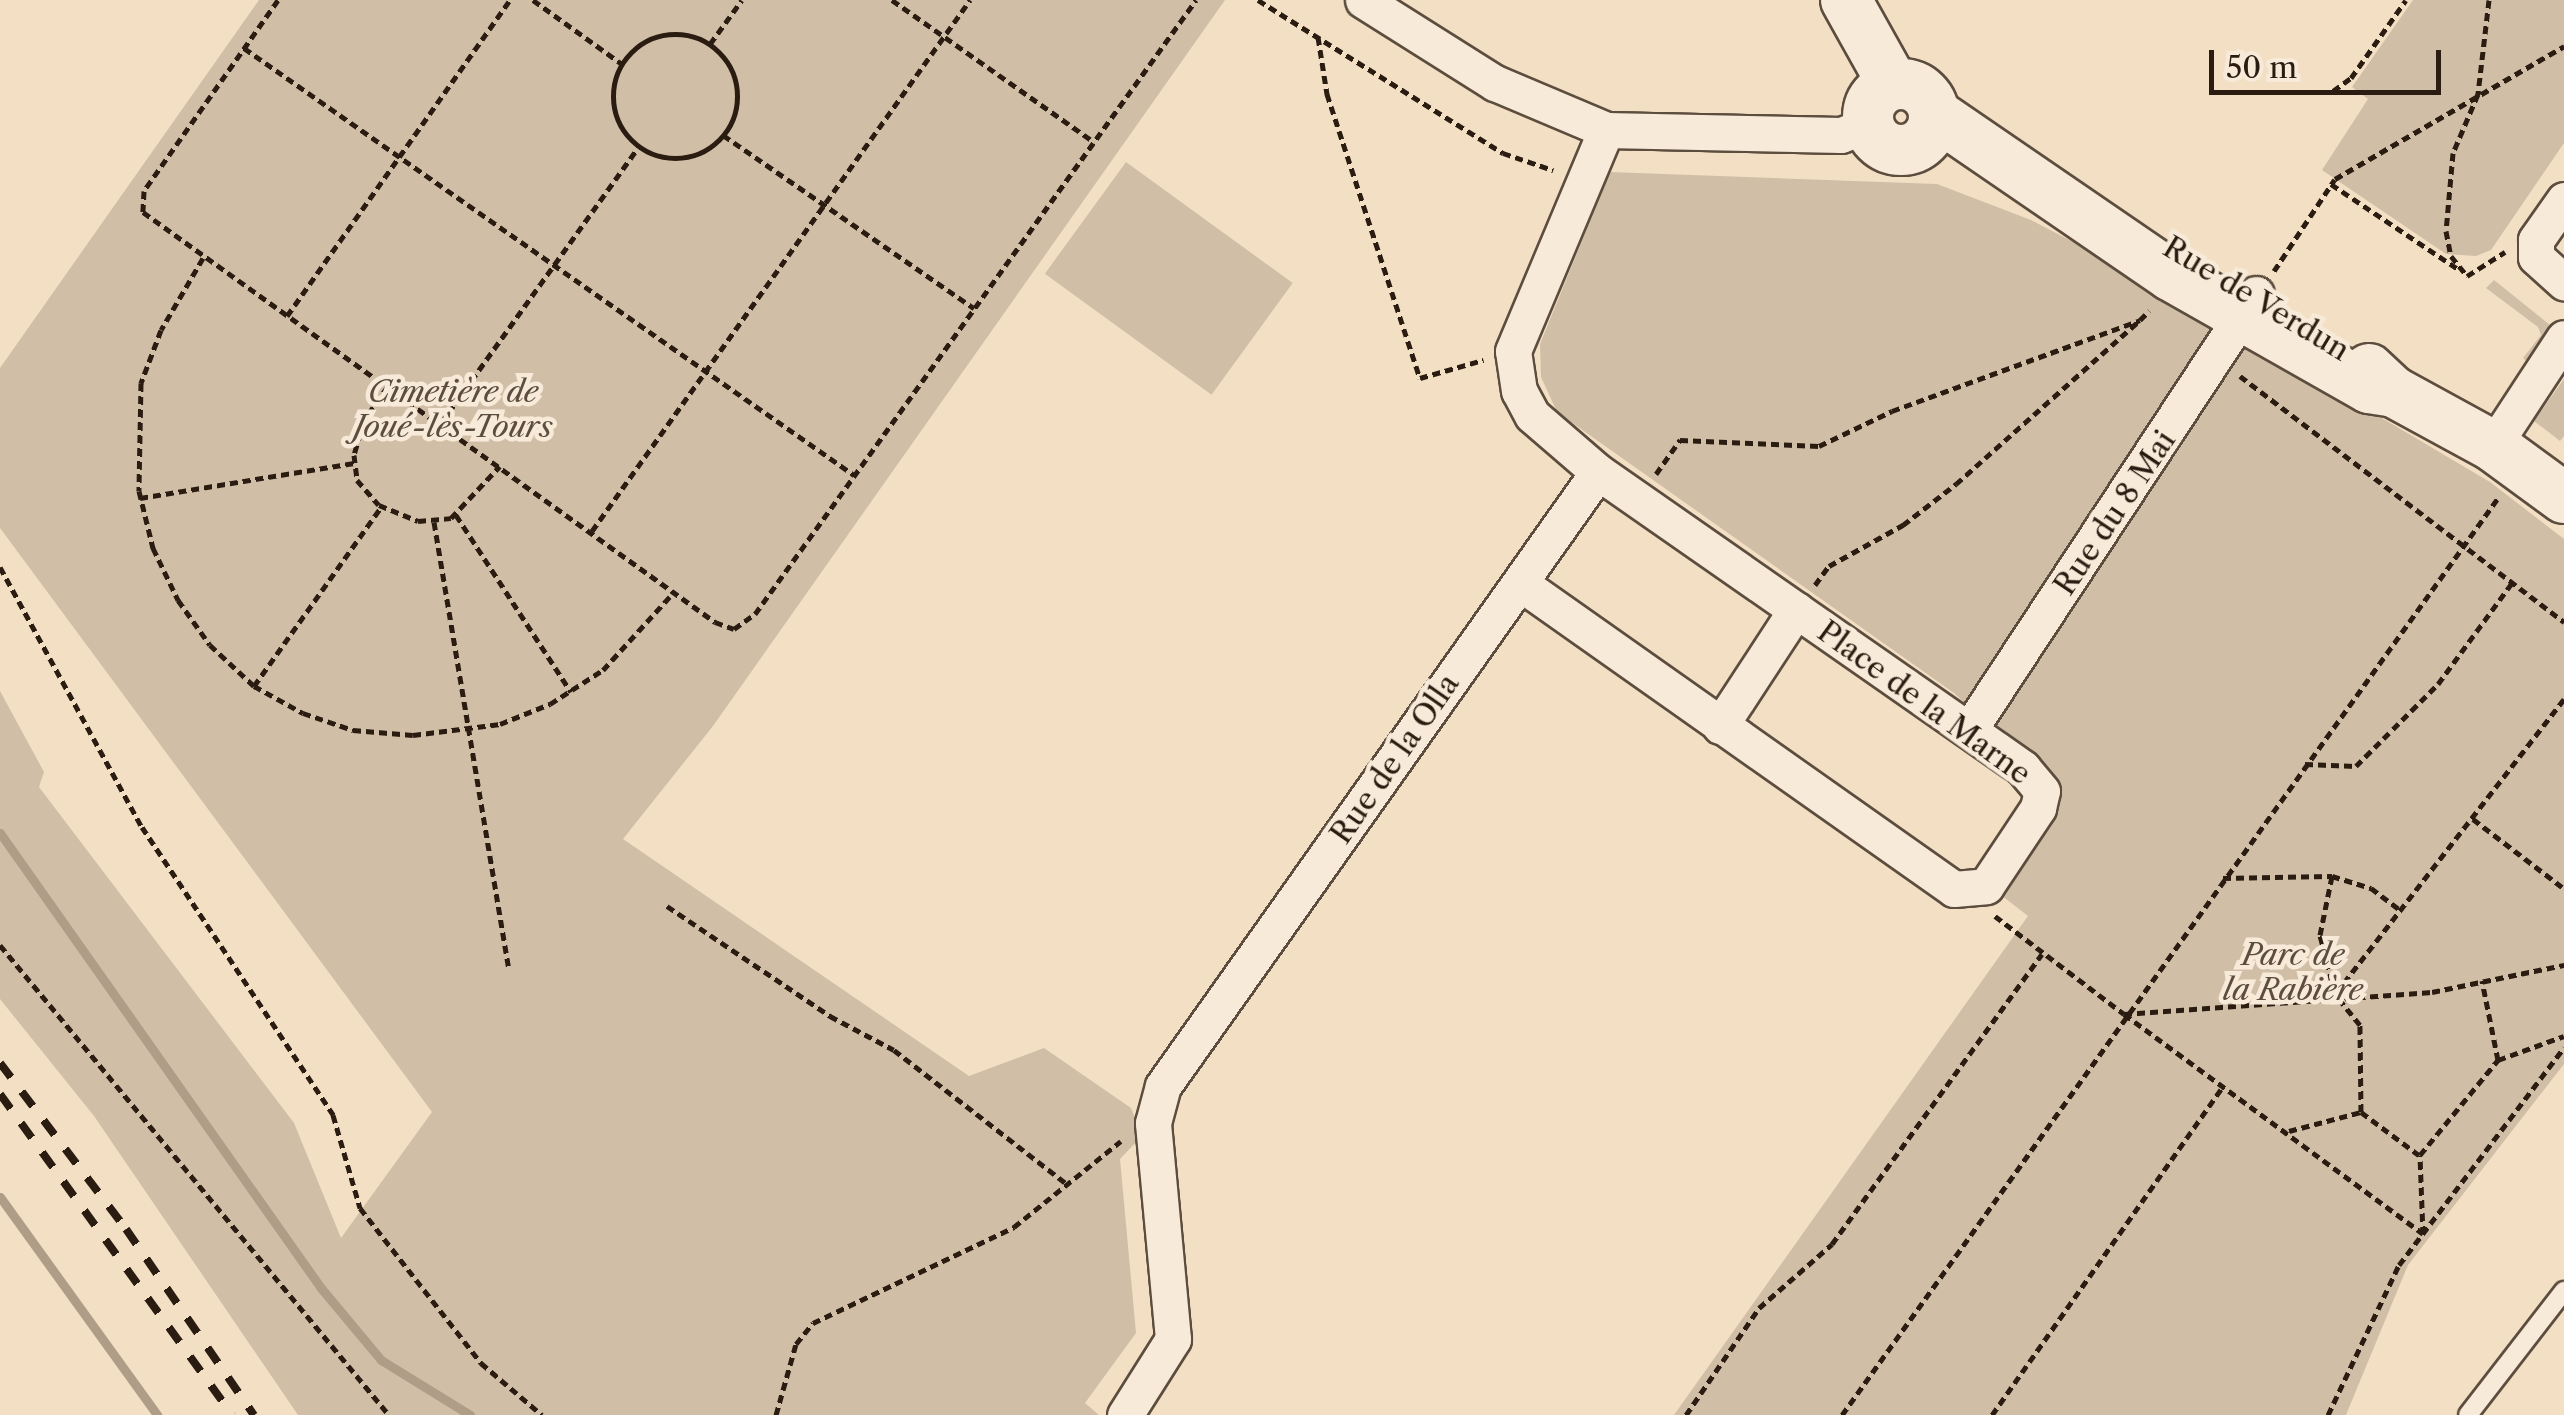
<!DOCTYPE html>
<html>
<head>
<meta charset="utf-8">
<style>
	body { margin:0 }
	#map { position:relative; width:2564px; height:1415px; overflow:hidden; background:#f3dfc4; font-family:"Libre Caslon Text",serif }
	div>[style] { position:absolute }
	.green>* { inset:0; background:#d1bea6; transform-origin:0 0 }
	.stream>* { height:9px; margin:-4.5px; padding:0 4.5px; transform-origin:4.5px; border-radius:4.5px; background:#af9d87 }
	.path>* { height:5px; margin-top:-2.5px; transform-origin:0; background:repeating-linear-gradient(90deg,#2a1c11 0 8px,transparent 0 13px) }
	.path>.ring { margin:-2.5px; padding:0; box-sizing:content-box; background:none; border:5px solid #2a1c11; border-radius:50% }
	.roads { filter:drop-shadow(2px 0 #5c4d3e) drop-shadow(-2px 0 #5c4d3e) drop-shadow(0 2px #5c4d3e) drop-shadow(0 -2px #5c4d3e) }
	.service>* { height:18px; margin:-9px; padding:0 9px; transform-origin:9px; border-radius:9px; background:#f7ead9 }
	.minor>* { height:35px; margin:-17.5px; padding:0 17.5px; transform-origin:17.5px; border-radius:17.5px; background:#f7ead9 }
	.secondary>* { height:50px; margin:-25px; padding:0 25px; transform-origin:25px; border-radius:25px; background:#f7ead9 }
	.secondary>.ring { margin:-25px; padding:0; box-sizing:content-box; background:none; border:50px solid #f7ead9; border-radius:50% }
	.rail>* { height:8px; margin-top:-4px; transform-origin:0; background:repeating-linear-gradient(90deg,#2a1c11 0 18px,transparent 0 36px) }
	span { translate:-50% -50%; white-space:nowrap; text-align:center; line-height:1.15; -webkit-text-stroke:9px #f7ead9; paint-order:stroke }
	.street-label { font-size:30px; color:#2a1c11 }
	.park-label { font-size:30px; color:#5c4d3e; font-style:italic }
	.scale { position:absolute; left:2209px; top:50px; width:232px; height:45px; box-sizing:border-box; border:5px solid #2a1c11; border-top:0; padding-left:12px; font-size:30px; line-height:35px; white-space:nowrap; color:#2a1c11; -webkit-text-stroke:8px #f7ead9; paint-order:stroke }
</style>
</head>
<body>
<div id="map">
	<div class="green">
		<div style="clip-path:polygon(259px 0,1225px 0,713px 726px,623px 839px,969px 1076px,1044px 1048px,1131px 1108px,1142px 1136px,1120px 1159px,1136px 1333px,1085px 1403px,1099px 1415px,298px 1415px,94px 1116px,0 999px,0 691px,44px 772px,39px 787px,294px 1123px,341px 1238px,432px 1112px,0 528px,0 368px)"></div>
		<div style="clip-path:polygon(2413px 0,2564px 0,2564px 143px,2491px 250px,2476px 256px,2446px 254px,2322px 170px,2368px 99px,2352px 87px)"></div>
		<div style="left:1126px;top:162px;width:206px;height:138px;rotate:36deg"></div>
		<div style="clip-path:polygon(1610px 172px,1937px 184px,2031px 220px,2167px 291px,2490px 482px,2564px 539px,2564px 1064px,2408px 1265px,2346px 1415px,1674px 1415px,2028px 916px,1997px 892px,2046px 820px,2006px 742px,1954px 693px,1557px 412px,1541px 377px,1540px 344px)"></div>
		<div style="clip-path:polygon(2494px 280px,2555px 329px,2531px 365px,2523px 358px,2541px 335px,2538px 327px,2486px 288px)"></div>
		<div style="clip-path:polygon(2564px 379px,2564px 436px,2560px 441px,2534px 421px)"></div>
	</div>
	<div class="stream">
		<div style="left:0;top:833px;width:557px;rotate:54.8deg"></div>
		<div style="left:321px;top:1288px;width:94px;rotate:50.2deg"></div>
		<div style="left:381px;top:1360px;width:105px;rotate:31.7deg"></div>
		<div style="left:0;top:1197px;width:269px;rotate:54.2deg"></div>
	</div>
	<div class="path">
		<div style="left:278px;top:0;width:233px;rotate:125.1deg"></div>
		<div style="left:144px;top:191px;width:21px;rotate:93deg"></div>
		<div style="left:143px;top:212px;width:704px;rotate:35.63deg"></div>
		<div style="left:715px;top:622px;width:20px;rotate:20deg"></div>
		<div style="left:734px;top:629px;width:26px;rotate:-36deg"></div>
		<div style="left:755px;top:614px;width:756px;rotate:-54.31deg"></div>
		<div style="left:533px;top:0;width:110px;rotate:35.7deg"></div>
		<div style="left:892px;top:0;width:247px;rotate:35.1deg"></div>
		<div style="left:1258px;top:0;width:289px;rotate:32deg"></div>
		<div style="left:1503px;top:153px;width:53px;rotate:18.8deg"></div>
		<div style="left:2489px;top:0;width:95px;rotate:96.7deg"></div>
		<div style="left:2478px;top:94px;width:64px;rotate:113deg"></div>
		<div style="left:2453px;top:153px;width:78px;rotate:95.1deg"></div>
		<div style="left:2446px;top:231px;width:25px;rotate:79deg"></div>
		<div style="left:2451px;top:256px;width:26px;rotate:51deg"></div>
		<div style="left:2467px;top:276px;width:45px;rotate:-32.3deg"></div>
		<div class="ring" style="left:613px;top:34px;width:119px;height:119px"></div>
		<div style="left:1318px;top:37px;width:58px;rotate:81deg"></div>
		<div style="left:1327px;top:94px;width:299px;rotate:71.9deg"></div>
		<div style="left:1420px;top:378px;width:66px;rotate:-15.9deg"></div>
		<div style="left:710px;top:44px;width:54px;rotate:-54deg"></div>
		<div style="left:244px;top:48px;width:745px;rotate:34.99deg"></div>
		<div style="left:2333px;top:91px;width:22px;rotate:-36deg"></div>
		<div style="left:2351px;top:78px;width:95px;rotate:-54.8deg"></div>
		<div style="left:723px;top:135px;width:305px;rotate:34.6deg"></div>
		<div style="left:2331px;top:184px;width:156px;rotate:33.8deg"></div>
		<div style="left:203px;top:258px;width:83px;rotate:120.3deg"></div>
		<div style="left:161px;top:330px;width:57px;rotate:110.7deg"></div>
		<div style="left:141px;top:383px;width:108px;rotate:91.1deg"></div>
		<div style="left:139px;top:491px;width:59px;rotate:76.2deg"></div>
		<div style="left:153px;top:548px;width:58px;rotate:64.3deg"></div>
		<div style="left:178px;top:600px;width:55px;rotate:54.6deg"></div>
		<div style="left:210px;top:645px;width:60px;rotate:43deg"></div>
		<div style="left:254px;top:686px;width:56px;rotate:28.9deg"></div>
		<div style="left:303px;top:713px;width:53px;rotate:18.8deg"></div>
		<div style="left:353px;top:730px;width:60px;rotate:4.8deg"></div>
		<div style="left:413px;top:735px;width:88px;rotate:-7.2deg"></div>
		<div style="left:500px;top:724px;width:54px;rotate:-21.8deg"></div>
		<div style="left:550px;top:704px;width:63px;rotate:-32.7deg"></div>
		<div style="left:603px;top:670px;width:105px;rotate:-47.7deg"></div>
		<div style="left:2274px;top:271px;width:110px;rotate:-56.5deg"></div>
		<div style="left:2335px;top:179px;width:265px;rotate:-30.1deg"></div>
		<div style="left:287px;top:316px;width:387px;rotate:-54.8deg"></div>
		<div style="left:2240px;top:376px;width:407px;rotate:37.2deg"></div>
		<div style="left:388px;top:386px;width:42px;rotate:125.2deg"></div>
		<div style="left:364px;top:420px;width:36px;rotate:106deg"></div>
		<div style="left:354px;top:455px;width:25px;rotate:83deg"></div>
		<div style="left:357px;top:480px;width:33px;rotate:49deg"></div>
		<div style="left:379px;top:505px;width:42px;rotate:22.3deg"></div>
		<div style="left:418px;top:521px;width:33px;rotate:-5deg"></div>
		<div style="left:451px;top:518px;width:71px;rotate:-46.7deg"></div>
		<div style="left:441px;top:423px;width:340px;rotate:-54.4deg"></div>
		<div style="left:1656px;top:474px;width:42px;rotate:-54.8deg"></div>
		<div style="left:1680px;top:440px;width:139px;rotate:2.5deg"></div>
		<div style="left:1819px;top:446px;width:81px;rotate:-25.6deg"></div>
		<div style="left:1892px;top:411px;width:264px;rotate:-20.1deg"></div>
		<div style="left:2140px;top:320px;width:13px;rotate:-45deg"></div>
		<div style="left:140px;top:498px;width:217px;rotate:-9.3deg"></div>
		<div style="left:456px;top:515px;width:211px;rotate:57deg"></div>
		<div style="left:434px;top:522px;width:453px;rotate:80.5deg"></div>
		<div style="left:592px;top:531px;width:652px;rotate:-54.55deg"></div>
		<div style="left:0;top:567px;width:296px;rotate:61.4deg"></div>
		<div style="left:142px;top:827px;width:346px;rotate:56.4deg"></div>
		<div style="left:333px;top:1115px;width:97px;rotate:73.8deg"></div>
		<div style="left:360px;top:1208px;width:197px;rotate:52deg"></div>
		<div style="left:481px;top:1363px;width:80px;rotate:40.4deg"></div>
		<div style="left:1815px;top:585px;width:24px;rotate:-54deg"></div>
		<div style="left:1829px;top:566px;width:85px;rotate:-29deg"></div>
		<div style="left:1903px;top:525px;width:67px;rotate:-37.7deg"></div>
		<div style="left:1956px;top:484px;width:244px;rotate:-41.7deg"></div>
		<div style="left:254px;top:686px;width:221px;rotate:-54.6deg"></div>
		<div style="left:2305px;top:764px;width:51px;rotate:2.2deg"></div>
		<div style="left:2356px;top:766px;width:116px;rotate:-45deg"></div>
		<div style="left:2438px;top:684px;width:125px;rotate:-53.8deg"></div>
		<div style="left:2473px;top:819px;width:112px;rotate:37.4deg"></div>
		<div style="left:2223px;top:878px;width:109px;rotate:-1.1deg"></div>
		<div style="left:2332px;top:876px;width:41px;rotate:17.1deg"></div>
		<div style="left:2371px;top:888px;width:39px;rotate:37deg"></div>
		<div style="left:667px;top:906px;width:197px;rotate:34deg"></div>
		<div style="left:830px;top:1016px;width:72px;rotate:28deg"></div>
		<div style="left:894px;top:1050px;width:220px;rotate:37.8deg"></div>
		<div style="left:1995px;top:916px;width:162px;rotate:37.2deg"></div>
		<div style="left:2124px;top:1014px;width:309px;rotate:-4.1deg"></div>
		<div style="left:2432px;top:992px;width:135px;rotate:-11.6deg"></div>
		<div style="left:0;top:945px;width:610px;rotate:50.39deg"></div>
		<div style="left:2336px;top:993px;width:372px;rotate:-52.2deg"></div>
		<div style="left:2124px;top:1014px;width:371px;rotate:36.3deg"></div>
		<div style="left:2423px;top:1234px;width:79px;rotate:-92.2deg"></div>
		<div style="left:2420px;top:1155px;width:123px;rotate:-50.6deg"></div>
		<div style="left:2498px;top:1060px;width:81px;rotate:-101.4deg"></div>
		<div style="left:2498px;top:1060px;width:70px;rotate:-20deg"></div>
		<div style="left:2361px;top:1112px;width:72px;rotate:36.6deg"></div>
		<div style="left:2289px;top:1131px;width:74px;rotate:-14.8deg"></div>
		<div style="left:2361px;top:1112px;width:87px;rotate:-90.7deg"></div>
		<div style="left:2360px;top:1025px;width:40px;rotate:-129deg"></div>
		<div style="left:2335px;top:994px;width:61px;rotate:-104.3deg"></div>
		<div style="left:2320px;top:935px;width:60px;rotate:-78.5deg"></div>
		<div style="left:776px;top:1415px;width:74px;rotate:-74.3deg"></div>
		<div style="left:796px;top:1344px;width:27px;rotate:-51deg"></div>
		<div style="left:813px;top:1323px;width:223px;rotate:-25.5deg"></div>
		<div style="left:1014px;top:1227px;width:137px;rotate:-38.8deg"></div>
		<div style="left:1686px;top:1415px;width:130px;rotate:-55.7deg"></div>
		<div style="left:1759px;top:1308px;width:97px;rotate:-41.2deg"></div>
		<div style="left:1832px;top:1244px;width:358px;rotate:-54.1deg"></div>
		<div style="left:1842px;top:1415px;width:1127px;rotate:-54.42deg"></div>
		<div style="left:1992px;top:1415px;width:402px;rotate:-54.9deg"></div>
		<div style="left:2328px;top:1415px;width:166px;rotate:-64.7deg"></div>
		<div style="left:2399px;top:1265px;width:273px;rotate:-52.8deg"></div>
	</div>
	<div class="roads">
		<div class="service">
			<div style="left:2468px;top:1415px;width:157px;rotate:-52.3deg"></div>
		</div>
		<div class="minor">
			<div style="left:1363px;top:0;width:156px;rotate:32.2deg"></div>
			<div style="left:1495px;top:83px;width:121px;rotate:22.9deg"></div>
			<div style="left:1606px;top:130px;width:235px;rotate:1.2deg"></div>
			<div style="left:1841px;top:135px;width:30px;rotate:-21deg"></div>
			<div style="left:2564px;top:200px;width:49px;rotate:125deg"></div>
			<div style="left:2536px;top:240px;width:17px;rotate:90deg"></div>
			<div style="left:2536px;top:257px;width:38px;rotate:42deg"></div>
			<div style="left:2493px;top:446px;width:129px;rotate:-56.7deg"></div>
			<div style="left:1520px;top:583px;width:531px;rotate:35.19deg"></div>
			<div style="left:1954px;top:889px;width:32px;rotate:-5deg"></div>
			<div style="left:1986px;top:886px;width:94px;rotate:-56.3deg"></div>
			<div style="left:2038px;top:808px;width:17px;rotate:-77deg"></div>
			<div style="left:2042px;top:791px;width:30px;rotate:-130deg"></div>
			<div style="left:2023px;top:768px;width:518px;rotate:-145.14deg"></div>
			<div style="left:1720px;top:726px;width:139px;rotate:-56.8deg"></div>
			<div style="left:1969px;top:730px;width:522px;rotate:-56.64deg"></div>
			<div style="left:1125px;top:1415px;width:90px;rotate:-57.7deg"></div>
			<div style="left:1173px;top:1339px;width:217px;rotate:-95.3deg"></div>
			<div style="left:1153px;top:1123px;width:38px;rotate:-75deg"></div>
			<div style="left:1163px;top:1086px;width:752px;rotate:-54.68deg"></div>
			<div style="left:1598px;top:472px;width:87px;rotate:-139.2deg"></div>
			<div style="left:1532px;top:415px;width:27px;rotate:-118deg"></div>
			<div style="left:1519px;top:391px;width:40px;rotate:-98.5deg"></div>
			<div style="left:1513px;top:351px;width:240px;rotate:-67.2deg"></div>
		</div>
		<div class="secondary">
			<div style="left:1846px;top:0;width:96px;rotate:60.8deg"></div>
			<div class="ring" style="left:1868px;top:84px;width:16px;height:16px"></div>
			<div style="left:1935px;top:114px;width:285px;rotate:34.4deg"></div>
			<div style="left:2170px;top:275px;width:229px;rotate:29.6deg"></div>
			<div style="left:2369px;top:388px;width:25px;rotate:9deg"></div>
			<div style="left:2369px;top:369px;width:34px;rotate:43deg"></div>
			<div style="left:2394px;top:392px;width:113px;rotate:28.6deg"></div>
			<div style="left:2493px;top:446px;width:88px;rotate:36.2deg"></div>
		</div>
	</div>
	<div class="rail">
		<div style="left:0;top:1063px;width:208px;rotate:52.8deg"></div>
		<div style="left:126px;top:1229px;width:226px;rotate:55.5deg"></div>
		<div style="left:0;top:1094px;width:396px;rotate:54.1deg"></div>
	</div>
	<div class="street-label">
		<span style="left:2256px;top:299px;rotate:31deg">Rue de Verdun</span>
		<span style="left:2115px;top:513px;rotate:-56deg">Rue du 8 Mai</span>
		<span style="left:1924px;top:703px;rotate:36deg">Place de la Marne</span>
		<span style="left:1395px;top:759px;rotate:-55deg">Rue de la Olla</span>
	</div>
	<div class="park-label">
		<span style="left:453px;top:409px">Cimetière de<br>Joué-lès-Tours</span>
		<span style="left:2293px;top:972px">Parc de<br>la Rabière</span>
	</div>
	<div class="scale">50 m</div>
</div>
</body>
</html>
